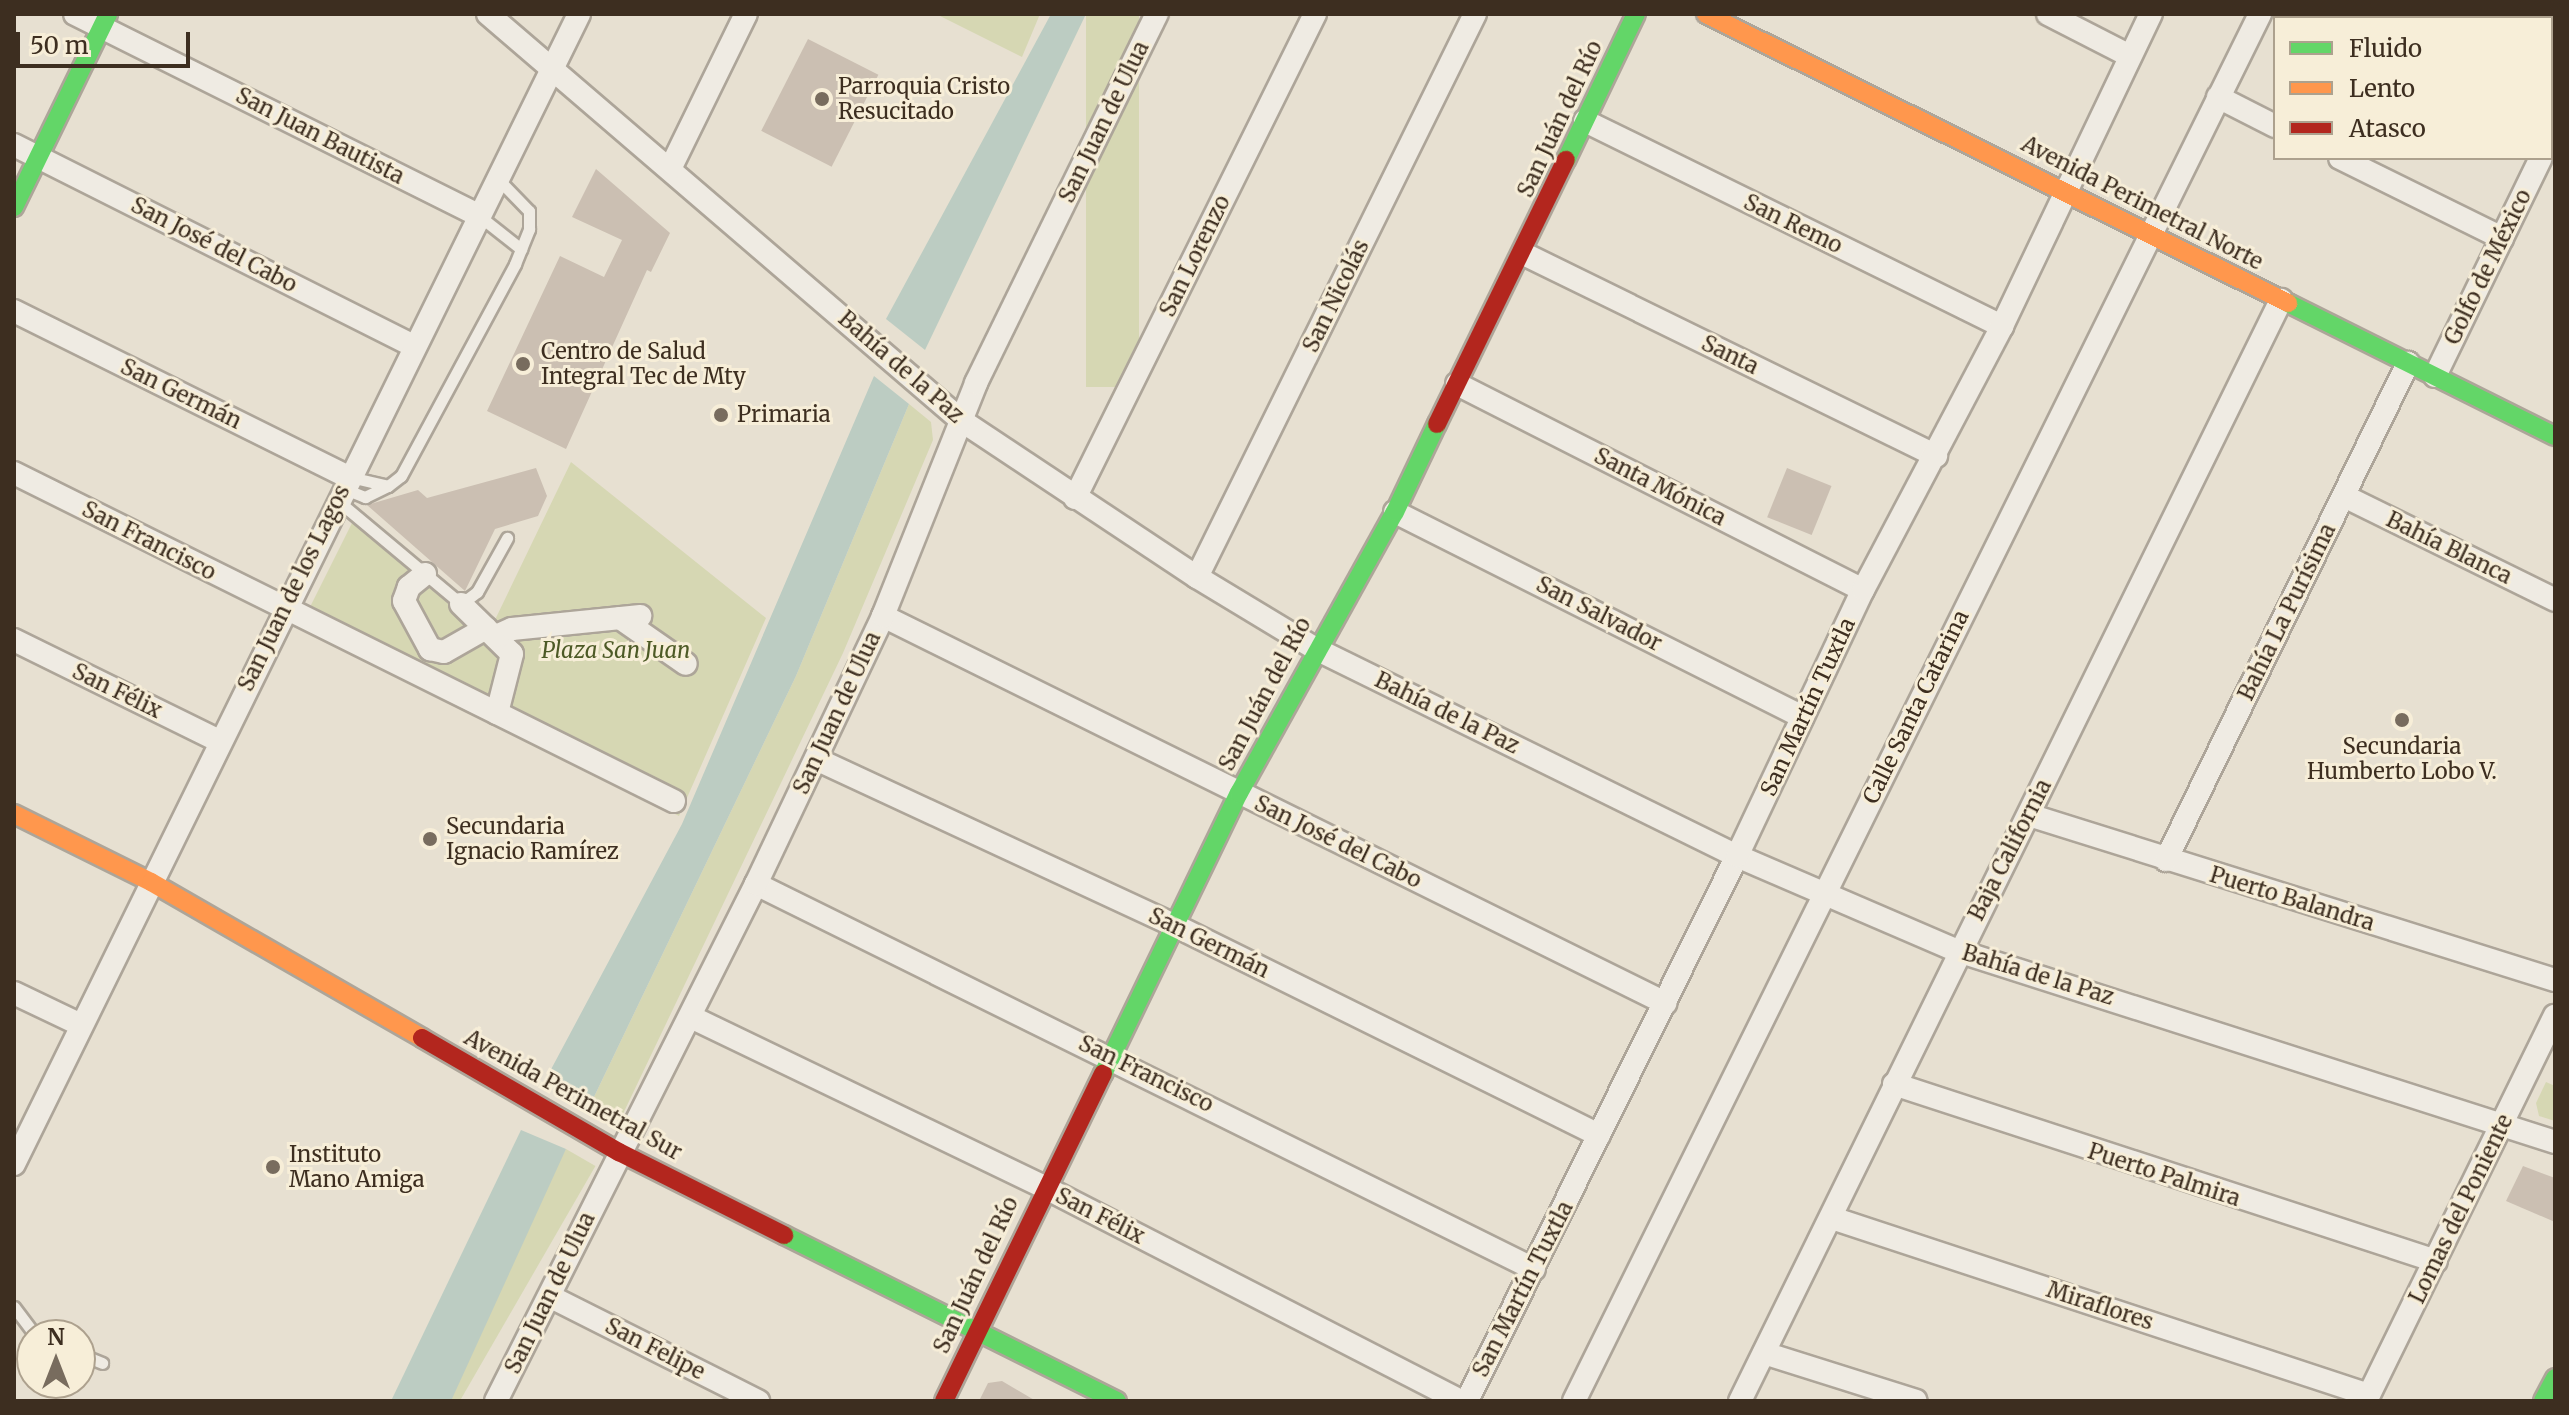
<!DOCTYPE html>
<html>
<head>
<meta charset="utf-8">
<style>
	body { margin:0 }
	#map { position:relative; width:2569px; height:1415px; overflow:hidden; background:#e7e0d1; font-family:Merriweather,serif }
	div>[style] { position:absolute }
	.green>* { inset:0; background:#d6d7b3; transform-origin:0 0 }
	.water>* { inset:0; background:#bcccc2 }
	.building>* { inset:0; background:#cbbfb2; transform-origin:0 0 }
	.roads { filter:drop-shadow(2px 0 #ada599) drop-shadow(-2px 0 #ada599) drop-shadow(0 2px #ada599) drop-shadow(0 -2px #ada599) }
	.lane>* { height:11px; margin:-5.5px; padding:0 5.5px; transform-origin:5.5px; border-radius:5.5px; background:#efebe3 }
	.street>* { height:22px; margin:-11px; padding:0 11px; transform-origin:11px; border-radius:11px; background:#efebe3 }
	.fast>* { height:18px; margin:-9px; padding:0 9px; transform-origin:9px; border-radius:9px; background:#63d668 }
	.slow>* { height:18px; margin:-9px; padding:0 9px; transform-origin:9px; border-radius:9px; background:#ff974d }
	.jam>* { height:18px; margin:-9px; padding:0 9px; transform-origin:9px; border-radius:9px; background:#b3261e }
	.dots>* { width:22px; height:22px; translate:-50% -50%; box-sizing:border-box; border:4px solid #f7eed8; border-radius:50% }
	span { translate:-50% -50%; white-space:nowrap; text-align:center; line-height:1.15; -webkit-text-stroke:6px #f7eed8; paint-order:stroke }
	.poi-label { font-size:22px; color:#3d2e20 }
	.left { translate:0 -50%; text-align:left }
	.street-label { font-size:22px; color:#3d2e20 }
	.park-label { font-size:22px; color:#4d5a26; font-style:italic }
	.frame { position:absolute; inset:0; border:16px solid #3d2e20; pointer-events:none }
	.legend { position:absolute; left:2273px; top:16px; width:280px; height:144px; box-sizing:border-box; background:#f7eed8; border:2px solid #ada18e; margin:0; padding:10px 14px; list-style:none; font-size:24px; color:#3d2e20 }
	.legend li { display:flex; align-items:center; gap:16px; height:40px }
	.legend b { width:40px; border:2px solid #ada18e }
	.north { position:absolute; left:16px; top:1319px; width:80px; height:80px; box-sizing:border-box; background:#f7eed8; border:2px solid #ada18e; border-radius:50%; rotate:0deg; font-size:22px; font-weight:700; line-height:32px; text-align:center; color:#3d2e20 }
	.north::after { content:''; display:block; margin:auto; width:28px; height:36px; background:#786c5e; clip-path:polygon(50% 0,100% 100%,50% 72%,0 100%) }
	.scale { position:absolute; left:16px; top:32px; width:174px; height:36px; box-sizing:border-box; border:4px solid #3d2e20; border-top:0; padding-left:10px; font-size:24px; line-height:28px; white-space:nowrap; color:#3d2e20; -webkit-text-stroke:6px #f7eed8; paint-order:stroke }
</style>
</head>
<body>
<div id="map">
	<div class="green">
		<div style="clip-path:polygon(936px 14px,1040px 14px,1022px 57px)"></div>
		<div style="left:1086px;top:14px;width:53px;height:373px"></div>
		<div style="clip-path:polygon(909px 404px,931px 422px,933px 440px,843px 653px,621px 1118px,593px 1099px,796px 676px)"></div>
		<div style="clip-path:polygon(571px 462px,766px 618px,679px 816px,300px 627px,359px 509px,492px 626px)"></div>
		<div style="clip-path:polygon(2546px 1082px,2555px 1086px,2555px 1121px,2539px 1116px,2536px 1103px)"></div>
		<div style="left:566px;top:1149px;width:34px;height:277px;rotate:30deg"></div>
	</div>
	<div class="water">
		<div style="clip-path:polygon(1051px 14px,1086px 14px,925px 350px,886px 319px)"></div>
		<div style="clip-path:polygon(874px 376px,909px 404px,796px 676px,593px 1099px,548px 1075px,682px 824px)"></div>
		<div style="clip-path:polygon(521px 1130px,566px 1149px,451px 1401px,391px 1401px)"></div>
	</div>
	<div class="building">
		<div style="left:808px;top:39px;width:79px;height:103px;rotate:27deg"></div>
		<div style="clip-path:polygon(596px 169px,670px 233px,651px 272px,647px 270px,566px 449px,487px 411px,560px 256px,604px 277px,622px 240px,572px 217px)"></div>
		<div style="clip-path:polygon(536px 468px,547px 496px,538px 516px,495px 529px,465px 591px,367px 505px,418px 490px,427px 498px)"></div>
		<div style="left:1787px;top:468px;width:48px;height:53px;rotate:22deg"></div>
		<div style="clip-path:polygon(2523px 1166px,2555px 1178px,2555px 1222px,2506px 1201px)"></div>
		<div style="clip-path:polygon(1002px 1381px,1036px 1401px,979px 1401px,988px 1383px)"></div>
	</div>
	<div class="roads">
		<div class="lane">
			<div style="left:478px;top:215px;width:55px;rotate:38.3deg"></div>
			<div style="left:350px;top:477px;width:39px;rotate:13deg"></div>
			<div style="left:388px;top:486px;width:16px;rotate:-38deg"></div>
			<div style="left:401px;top:476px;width:241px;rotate:-61.7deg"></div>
			<div style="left:515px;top:264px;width:38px;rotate:-68deg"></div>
			<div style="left:529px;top:229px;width:18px;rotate:-90deg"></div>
			<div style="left:529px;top:211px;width:46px;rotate:-134.1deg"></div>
			<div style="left:345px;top:489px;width:22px;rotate:22deg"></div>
			<div style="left:365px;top:497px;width:25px;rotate:-26deg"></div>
			<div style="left:338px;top:501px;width:160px;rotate:39.9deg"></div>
			<div style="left:461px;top:604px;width:20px;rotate:-37deg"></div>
			<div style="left:477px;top:592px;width:62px;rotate:-60.9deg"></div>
			<div style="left:14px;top:1307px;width:35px;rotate:53deg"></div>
			<div style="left:80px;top:1354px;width:24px;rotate:22deg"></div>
		</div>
		<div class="street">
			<div style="left:75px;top:14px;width:450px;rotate:26.5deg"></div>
			<div style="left:488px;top:14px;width:625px;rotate:40.65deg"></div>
			<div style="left:962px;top:421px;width:282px;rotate:33.6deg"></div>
			<div style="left:1197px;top:577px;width:139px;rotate:31.2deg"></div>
			<div style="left:1316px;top:649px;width:469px;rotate:26.2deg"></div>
			<div style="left:1737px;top:856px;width:241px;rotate:23.3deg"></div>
			<div style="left:1958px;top:951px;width:627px;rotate:17.74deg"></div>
			<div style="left:2048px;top:14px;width:92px;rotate:27.1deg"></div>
			<div style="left:2370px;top:14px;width:9px;rotate:27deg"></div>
			<div style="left:2218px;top:97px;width:64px;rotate:27deg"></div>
			<div style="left:2551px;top:99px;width:4px;rotate:27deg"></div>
			<div style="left:1585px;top:121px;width:465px;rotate:26.2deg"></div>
			<div style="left:2551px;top:138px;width:9px;rotate:-63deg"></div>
			<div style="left:14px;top:145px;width:448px;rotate:26.7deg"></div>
			<div style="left:2340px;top:158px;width:181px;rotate:26.3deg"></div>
			<div style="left:670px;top:169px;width:173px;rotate:-63.9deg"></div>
			<div style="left:1524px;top:254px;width:459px;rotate:26.1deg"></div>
			<div style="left:14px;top:311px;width:374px;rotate:26.4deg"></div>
			<div style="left:2435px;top:376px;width:242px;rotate:-64.1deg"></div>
			<div style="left:1457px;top:384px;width:455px;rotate:26.9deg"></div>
			<div style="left:14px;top:473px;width:737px;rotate:26.43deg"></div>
			<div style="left:2344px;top:496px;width:235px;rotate:26.2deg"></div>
			<div style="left:1075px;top:498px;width:540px;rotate:-63.62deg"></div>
			<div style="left:1395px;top:512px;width:456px;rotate:26.7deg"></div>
			<div style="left:425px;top:574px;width:21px;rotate:141deg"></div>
			<div style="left:409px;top:587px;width:15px;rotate:110deg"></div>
			<div style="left:404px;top:601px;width:55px;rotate:61.6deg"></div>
			<div style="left:430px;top:649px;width:14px;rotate:12deg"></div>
			<div style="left:444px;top:652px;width:48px;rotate:-29.7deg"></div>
			<div style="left:1197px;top:577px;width:628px;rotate:-63.72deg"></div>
			<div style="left:461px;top:604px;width:71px;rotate:44.4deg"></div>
			<div style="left:512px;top:654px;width:61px;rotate:104.3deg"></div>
			<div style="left:883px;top:616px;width:873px;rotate:26.33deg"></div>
			<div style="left:620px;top:618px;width:80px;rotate:34.9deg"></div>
			<div style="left:496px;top:636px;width:17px;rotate:-24deg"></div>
			<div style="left:512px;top:629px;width:129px;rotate:-5.8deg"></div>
			<div style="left:14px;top:640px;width:229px;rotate:26.2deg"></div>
			<div style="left:816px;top:759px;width:395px;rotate:24.9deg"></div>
			<div style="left:1174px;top:925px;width:474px;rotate:26.3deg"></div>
			<div style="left:2029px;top:815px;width:551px;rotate:17.42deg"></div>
			<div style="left:2166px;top:860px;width:553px;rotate:-64.04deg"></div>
			<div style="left:756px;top:884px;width:868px;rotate:26.33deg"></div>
			<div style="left:14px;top:993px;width:74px;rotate:25.5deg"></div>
			<div style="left:691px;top:1017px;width:392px;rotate:25.7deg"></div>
			<div style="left:1044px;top:1187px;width:469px;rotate:27.2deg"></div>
			<div style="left:1894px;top:1084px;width:570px;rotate:18.09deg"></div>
			<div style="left:14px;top:1164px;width:1281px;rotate:-63.83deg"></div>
			<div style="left:1832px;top:1218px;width:565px;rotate:18.24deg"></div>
			<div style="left:551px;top:1297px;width:232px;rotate:26.7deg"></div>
			<div style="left:1764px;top:1353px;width:159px;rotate:17.5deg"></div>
			<div style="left:496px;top:1401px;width:579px;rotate:-63.3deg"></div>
			<div style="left:756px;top:884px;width:297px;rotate:-64.6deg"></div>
			<div style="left:883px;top:616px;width:251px;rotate:-68.2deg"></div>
			<div style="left:976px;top:383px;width:411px;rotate:-63.9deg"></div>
			<div style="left:1467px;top:1401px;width:608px;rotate:-63.65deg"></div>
			<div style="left:1737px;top:856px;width:294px;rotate:-64.7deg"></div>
			<div style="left:1863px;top:590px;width:298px;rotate:-62.2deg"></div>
			<div style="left:2002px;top:326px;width:346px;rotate:-64.5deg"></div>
			<div style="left:1574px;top:1401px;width:1547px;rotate:-63.68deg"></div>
			<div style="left:1740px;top:1401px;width:1227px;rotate:-63.83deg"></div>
			<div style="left:2366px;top:1401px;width:429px;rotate:-63.9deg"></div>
		</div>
		<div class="fast">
			<div style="left:1566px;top:160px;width:162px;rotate:-64.4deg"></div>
			<div style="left:14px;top:207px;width:215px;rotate:-64deg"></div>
			<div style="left:2288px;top:303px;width:298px;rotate:26.5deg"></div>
			<div style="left:1103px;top:1074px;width:312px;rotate:-64.2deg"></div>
			<div style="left:1239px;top:793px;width:321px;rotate:-61deg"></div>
			<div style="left:1395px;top:512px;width:98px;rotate:-64.5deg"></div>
			<div style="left:784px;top:1235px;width:372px;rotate:26.5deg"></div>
			<div style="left:2543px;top:1401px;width:26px;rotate:-62deg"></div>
		</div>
		<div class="slow">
			<div style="left:1706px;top:14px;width:650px;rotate:26.41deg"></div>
			<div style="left:14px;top:814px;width:153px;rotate:26.4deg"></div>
			<div style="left:151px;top:882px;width:313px;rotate:29.9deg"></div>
		</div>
		<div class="jam">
			<div style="left:1437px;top:424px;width:294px;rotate:-64deg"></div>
			<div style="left:422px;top:1038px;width:228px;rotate:30.1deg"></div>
			<div style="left:619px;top:1152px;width:185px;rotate:26.7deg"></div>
			<div style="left:944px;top:1401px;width:364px;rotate:-64.1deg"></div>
		</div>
	</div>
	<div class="dots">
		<div style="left:822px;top:99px;background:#786c5e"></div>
		<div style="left:523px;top:364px;background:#786c5e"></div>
		<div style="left:721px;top:415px;background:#786c5e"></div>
		<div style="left:2402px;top:720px;background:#786c5e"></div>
		<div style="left:430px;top:839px;background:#786c5e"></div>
		<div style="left:273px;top:1167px;background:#786c5e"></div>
	</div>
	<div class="poi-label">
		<span class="left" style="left:838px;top:99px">Parroquia Cristo<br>Resucitado</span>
		<span class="left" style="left:541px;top:364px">Centro de Salud<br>Integral Tec de Mty</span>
		<span class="left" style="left:737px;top:415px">Primaria</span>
		<span style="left:2402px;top:759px">Secundaria<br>Humberto Lobo V.</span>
		<span class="left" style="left:446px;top:839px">Secundaria<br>Ignacio Ramírez</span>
		<span class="left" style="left:289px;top:1167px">Instituto<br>Mano Amiga</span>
	</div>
	<div class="street-label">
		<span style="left:1560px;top:119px;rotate:-65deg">San Juán del Río</span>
		<span style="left:1104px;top:122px;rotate:-64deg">San Juan de Ulua</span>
		<span style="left:320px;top:136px;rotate:27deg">San Juan Bautista</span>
		<span style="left:2142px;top:203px;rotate:27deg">Avenida Perimetral Norte</span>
		<span style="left:1793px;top:224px;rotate:26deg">San Remo</span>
		<span style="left:214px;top:245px;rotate:27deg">San José del Cabo</span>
		<span style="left:1195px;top:256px;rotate:-64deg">San Lorenzo</span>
		<span style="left:2488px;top:267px;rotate:-64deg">Golfo de México</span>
		<span style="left:1336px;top:296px;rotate:-64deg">San Nicolás</span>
		<span style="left:1730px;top:355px;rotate:26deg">Santa</span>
		<span style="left:901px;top:367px;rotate:41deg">Bahía de la Paz</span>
		<span style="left:181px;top:394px;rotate:26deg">San Germán</span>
		<span style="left:1660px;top:487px;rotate:27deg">Santa Mónica</span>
		<span style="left:149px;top:541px;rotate:27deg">San Francisco</span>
		<span style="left:2449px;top:548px;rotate:26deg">Bahía Blanca</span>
		<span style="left:294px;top:588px;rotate:-64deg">San Juan de los Lagos</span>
		<span style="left:2287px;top:612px;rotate:-64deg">Bahía La Purísima</span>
		<span style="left:1599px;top:614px;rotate:27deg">San Salvador</span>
		<span style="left:117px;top:691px;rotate:26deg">San Félix</span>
		<span style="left:1265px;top:694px;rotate:-62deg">San Juán del Río</span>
		<span style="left:1808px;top:707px;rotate:-65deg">San Martín Tuxtla</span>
		<span style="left:1916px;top:707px;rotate:-64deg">Calle Santa Catarina</span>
		<span style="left:837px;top:713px;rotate:-65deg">San Juan de Ulua</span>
		<span style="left:1447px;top:713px;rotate:26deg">Bahía de la Paz</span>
		<span style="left:1338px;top:842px;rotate:26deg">San José del Cabo</span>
		<span style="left:2010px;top:850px;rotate:-63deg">Baja California</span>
		<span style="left:2292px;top:899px;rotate:17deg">Puerto Balandra</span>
		<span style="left:1209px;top:943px;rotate:26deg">San Germán</span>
		<span style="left:2038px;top:975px;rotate:17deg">Bahía de la Paz</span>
		<span style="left:1146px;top:1074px;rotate:26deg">San Francisco</span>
		<span style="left:573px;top:1095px;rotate:29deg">Avenida Perimetral Sur</span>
		<span style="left:2164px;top:1175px;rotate:18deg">Puerto Palmira</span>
		<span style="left:2461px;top:1209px;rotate:-64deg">Lomas del Poniente</span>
		<span style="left:1100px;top:1216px;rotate:27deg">San Félix</span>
		<span style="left:976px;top:1275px;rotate:-65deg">San Juán del Río</span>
		<span style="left:1523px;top:1289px;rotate:-63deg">San Martín Tuxtla</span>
		<span style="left:550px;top:1293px;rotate:-64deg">San Juan de Ulua</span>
		<span style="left:2100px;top:1306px;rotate:18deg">Miraflores</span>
		<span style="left:655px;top:1349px;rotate:27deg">San Felipe</span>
	</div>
	<div class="park-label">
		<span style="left:616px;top:651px">Plaza San Juan</span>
	</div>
	<div class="frame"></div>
	<ul class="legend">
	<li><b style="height:10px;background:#63d668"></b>Fluido</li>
	<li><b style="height:10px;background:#ff974d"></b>Lento</li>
	<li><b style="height:10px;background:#b3261e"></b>Atasco</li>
	</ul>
	<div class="north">N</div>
	<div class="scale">50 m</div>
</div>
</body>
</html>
